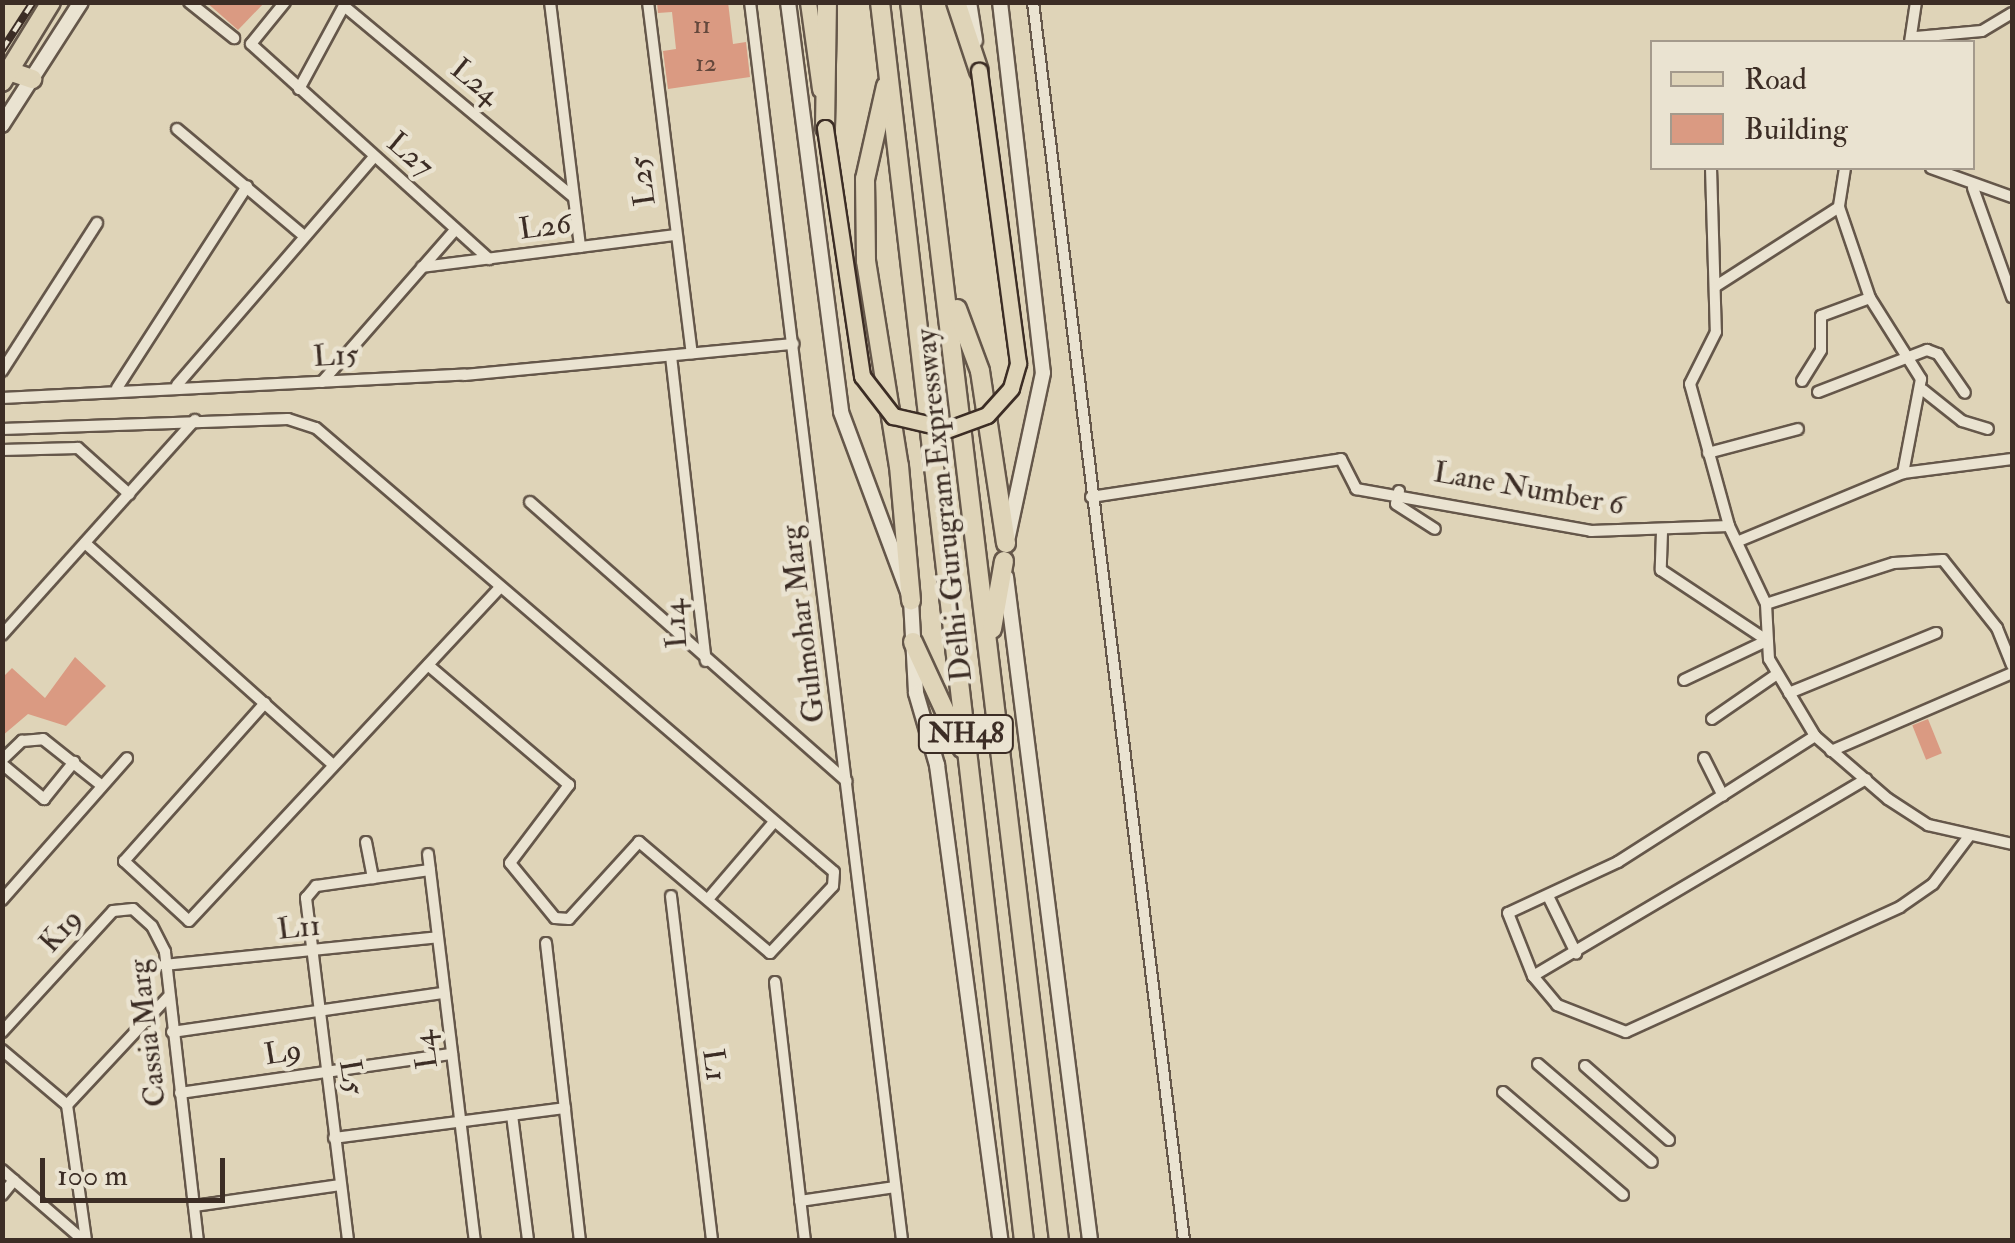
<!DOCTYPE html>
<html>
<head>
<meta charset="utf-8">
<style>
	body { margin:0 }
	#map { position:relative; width:2015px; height:1243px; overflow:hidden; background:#dfd4b8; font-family:"IM FELL Double Pica",serif }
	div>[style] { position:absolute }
	.building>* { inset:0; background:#da9a82; transform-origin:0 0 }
	.roads { filter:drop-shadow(2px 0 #65574a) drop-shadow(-2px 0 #65574a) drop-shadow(0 2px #65574a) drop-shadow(0 -2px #65574a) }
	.street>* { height:10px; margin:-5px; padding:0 5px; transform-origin:5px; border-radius:5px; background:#eae3d1 }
	.secondary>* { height:14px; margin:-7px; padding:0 7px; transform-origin:7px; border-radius:7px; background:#eae3d1 }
	.primary>* { height:15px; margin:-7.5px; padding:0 7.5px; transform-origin:7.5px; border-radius:7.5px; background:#dfd4b8 }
	.highway>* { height:18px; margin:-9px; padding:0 9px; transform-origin:9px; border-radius:9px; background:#dfd4b8 }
	.rail>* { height:8px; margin-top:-4px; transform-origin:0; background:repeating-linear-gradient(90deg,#eae3d1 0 11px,#3c2d25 0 22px); box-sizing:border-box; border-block:2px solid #3c2d25 }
	.bridges { filter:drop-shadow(2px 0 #3c2d25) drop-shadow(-2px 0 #3c2d25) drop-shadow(0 2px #3c2d25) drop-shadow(0 -2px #3c2d25) }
	.primary-bridge>* { height:15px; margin:-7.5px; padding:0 7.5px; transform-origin:7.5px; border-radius:7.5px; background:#dfd4b8 }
	span { translate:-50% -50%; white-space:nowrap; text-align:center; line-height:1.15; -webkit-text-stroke:9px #eae3d1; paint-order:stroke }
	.number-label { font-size:25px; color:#64483c }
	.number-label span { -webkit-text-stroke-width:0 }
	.shield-label span { padding:2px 8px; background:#eae3d1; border:2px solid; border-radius:8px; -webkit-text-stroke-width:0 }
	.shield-label { font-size:28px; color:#3c2d25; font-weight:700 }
	.street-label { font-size:30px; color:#3c2d25 }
	.frame { position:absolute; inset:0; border:5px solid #3c2d25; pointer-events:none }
	.legend { position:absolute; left:1650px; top:40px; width:325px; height:130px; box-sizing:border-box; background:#eae3d1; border:2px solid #a49a8c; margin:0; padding:12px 18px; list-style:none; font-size:30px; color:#3c2d25 }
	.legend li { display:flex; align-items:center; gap:20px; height:50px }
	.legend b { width:50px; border:2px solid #a49a8c }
	.scale { position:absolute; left:40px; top:1158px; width:185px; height:45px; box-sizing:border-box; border:5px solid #3c2d25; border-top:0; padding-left:12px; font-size:30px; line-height:35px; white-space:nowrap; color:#3c2d25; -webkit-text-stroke:8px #eae3d1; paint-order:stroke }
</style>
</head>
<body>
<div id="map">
	<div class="building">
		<div style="clip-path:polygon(206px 2px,265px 2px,238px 30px)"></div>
		<div style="clip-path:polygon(657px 2px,728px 2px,733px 44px,746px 42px,750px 77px,668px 89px,663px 51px,676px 49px,672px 12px,658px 13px)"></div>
		<div style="clip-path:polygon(75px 657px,106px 686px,66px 726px,28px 714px,2px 736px,2px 678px,12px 668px,45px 698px)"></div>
		<div style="left:1928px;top:719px;width:37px;height:17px;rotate:68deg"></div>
	</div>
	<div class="roads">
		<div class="street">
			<div style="left:189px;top:2px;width:58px;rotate:38.7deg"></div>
			<div style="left:285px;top:2px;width:54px;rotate:129deg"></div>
			<div style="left:251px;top:44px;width:321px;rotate:42.1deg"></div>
			<div style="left:550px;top:2px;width:247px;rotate:83deg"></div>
			<div style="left:648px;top:2px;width:354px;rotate:82.9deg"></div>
			<div style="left:750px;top:2px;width:1247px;rotate:83deg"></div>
			<div style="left:1033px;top:2px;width:1247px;rotate:83.05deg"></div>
			<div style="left:344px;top:6px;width:298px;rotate:39.8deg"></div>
			<div style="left:1916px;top:37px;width:66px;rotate:-5.2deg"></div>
			<div style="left:1982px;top:31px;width:35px;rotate:-31deg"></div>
			<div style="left:1910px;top:42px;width:40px;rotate:-81.5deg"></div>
			<div style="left:299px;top:89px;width:99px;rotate:-61.6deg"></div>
			<div style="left:177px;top:129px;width:166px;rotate:40.1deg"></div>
			<div style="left:1711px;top:168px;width:164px;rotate:88.3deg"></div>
			<div style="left:1716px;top:332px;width:58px;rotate:116.6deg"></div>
			<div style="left:1690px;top:384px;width:147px;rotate:74.6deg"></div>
			<div style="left:1729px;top:526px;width:86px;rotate:64.6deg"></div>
			<div style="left:1766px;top:604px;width:55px;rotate:86.9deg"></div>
			<div style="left:1769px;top:659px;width:90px;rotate:59.1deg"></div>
			<div style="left:1815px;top:736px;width:96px;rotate:40.8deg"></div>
			<div style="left:1888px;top:799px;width:48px;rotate:33deg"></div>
			<div style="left:1928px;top:825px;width:86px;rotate:12.7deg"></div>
			<div style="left:1845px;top:168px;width:39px;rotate:99deg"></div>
			<div style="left:1839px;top:207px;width:96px;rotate:71.2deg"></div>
			<div style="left:1870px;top:298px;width:96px;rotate:57.8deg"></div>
			<div style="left:1921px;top:379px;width:96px;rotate:100.8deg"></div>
			<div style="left:1931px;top:168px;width:86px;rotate:19.7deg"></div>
			<div style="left:1973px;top:188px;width:116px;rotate:70.3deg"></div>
			<div style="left:422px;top:267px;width:255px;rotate:-7.2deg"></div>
			<div style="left:1716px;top:286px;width:146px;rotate:-32.7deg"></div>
			<div style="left:671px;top:356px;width:307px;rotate:83.5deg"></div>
			<div style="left:2px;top:371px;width:176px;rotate:-57.3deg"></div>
			<div style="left:1802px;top:381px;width:36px;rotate:-58deg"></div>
			<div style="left:1821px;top:350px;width:34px;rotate:-90deg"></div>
			<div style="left:1821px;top:316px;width:52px;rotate:-20.2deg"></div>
			<div style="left:322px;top:382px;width:203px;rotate:-48.8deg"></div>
			<div style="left:177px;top:385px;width:301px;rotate:-49.2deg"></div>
			<div style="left:117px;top:388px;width:240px;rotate:-57.2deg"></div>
			<div style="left:1923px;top:390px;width:50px;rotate:38.5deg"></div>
			<div style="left:1962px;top:421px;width:27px;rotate:17deg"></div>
			<div style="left:1818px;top:392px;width:117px;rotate:-21.1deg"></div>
			<div style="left:1927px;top:350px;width:12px;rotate:20deg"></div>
			<div style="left:1938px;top:354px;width:47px;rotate:55.3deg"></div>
			<div style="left:2px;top:398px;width:463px;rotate:-2.9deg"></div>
			<div style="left:464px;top:375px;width:331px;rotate:-5.4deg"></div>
			<div style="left:2px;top:429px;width:286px;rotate:-2deg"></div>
			<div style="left:288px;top:419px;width:29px;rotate:18deg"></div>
			<div style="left:316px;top:428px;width:682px;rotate:40.6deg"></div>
			<div style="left:834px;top:872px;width:14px;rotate:94deg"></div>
			<div style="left:833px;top:886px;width:92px;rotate:133.2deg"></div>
			<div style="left:770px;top:953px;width:172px;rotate:-139.7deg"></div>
			<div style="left:639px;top:842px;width:104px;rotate:132.3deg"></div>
			<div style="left:569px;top:919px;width:14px;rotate:-176deg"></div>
			<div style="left:555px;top:918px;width:71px;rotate:-129.3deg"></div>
			<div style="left:510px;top:863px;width:98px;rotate:-52.9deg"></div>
			<div style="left:569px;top:785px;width:185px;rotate:-139.6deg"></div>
			<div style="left:2px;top:450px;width:76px;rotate:-1.5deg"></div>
			<div style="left:78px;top:448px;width:69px;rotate:42deg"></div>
			<div style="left:1708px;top:453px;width:93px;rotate:-14.9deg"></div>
			<div style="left:1399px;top:491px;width:13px;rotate:103deg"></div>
			<div style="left:1396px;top:504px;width:46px;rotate:32.7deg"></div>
			<div style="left:1091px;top:497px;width:253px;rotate:-8.6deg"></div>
			<div style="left:1341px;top:459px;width:34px;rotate:63deg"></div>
			<div style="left:1356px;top:489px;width:239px;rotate:10.1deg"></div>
			<div style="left:1591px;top:531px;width:138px;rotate:-2.1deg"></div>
			<div style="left:530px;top:502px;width:422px;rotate:41.4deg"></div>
			<div style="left:1662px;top:532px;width:38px;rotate:92deg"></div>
			<div style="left:1661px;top:570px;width:121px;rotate:33.6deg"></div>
			<div style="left:1739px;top:541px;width:178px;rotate:-22.5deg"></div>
			<div style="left:1903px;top:473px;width:110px;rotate:-7.3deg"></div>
			<div style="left:85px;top:543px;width:331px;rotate:41.8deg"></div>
			<div style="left:1766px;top:604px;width:134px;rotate:-17.8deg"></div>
			<div style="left:1894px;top:563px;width:49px;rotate:-3.5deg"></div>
			<div style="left:1943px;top:560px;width:87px;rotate:51.5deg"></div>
			<div style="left:1997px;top:628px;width:40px;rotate:68deg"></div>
			<div style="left:2px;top:635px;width:289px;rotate:-48.1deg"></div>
			<div style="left:1684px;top:680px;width:86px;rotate:-25.4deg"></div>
			<div style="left:1789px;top:693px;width:159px;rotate:-22.2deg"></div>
			<div style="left:265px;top:703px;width:212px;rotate:131.7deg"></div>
			<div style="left:124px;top:861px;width:88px;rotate:42.7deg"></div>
			<div style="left:189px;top:921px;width:456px;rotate:-47deg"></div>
			<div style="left:1712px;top:719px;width:79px;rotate:-34.7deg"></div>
			<div style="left:1815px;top:736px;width:234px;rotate:147.4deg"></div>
			<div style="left:1618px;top:862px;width:121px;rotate:155.1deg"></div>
			<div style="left:1508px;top:913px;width:68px;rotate:68.4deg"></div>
			<div style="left:1533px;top:976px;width:38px;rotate:50deg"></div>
			<div style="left:1557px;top:1005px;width:74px;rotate:21.4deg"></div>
			<div style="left:1626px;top:1032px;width:301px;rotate:-24.5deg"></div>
			<div style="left:1900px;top:907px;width:40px;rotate:-34.9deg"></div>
			<div style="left:1933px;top:884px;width:61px;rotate:-52.9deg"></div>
			<div style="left:1831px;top:751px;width:197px;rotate:-23.3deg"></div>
			<div style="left:1704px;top:758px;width:42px;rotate:63.4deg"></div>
			<div style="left:2px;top:760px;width:28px;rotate:-44deg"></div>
			<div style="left:22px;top:741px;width:21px;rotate:-5deg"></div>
			<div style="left:43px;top:739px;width:75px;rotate:38.5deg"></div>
			<div style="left:2px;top:764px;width:55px;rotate:39.8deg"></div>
			<div style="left:44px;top:799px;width:48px;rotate:-51deg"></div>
			<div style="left:366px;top:842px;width:37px;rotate:79deg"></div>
			<div style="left:428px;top:854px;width:389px;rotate:83.1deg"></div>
			<div style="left:671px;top:896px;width:346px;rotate:83.2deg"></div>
			<div style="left:1548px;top:896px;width:64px;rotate:63.8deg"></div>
			<div style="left:709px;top:898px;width:99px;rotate:-49.5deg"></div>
			<div style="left:2px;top:900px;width:189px;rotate:-48.6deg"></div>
			<div style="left:546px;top:943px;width:299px;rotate:83.5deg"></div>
			<div style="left:164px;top:965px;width:275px;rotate:-5.8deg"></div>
			<div style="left:1533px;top:976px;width:387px;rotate:-30.6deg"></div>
			<div style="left:775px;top:982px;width:260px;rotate:83.4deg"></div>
			<div style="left:2px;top:1032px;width:164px;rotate:-47.5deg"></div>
			<div style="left:113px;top:911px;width:20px;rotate:-6deg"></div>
			<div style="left:133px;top:909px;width:25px;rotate:42deg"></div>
			<div style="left:152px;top:926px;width:29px;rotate:63deg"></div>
			<div style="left:165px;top:952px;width:290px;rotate:83.5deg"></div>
			<div style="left:172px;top:1032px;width:275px;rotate:-8.2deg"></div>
			<div style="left:2px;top:1050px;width:85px;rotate:40.2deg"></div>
			<div style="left:1538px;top:1064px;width:150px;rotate:40.7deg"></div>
			<div style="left:1585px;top:1066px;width:112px;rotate:41.4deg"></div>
			<div style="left:1503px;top:1092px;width:158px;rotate:40.6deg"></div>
			<div style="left:180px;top:1093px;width:275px;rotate:-8.2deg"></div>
			<div style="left:67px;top:1105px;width:148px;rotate:-46.9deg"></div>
			<div style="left:67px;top:1105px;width:136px;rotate:82deg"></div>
			<div style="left:512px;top:1115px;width:126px;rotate:82.7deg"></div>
			<div style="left:334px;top:1138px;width:233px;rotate:-7.4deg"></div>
			<div style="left:2px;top:1170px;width:107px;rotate:40.8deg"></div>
			<div style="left:2px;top:1195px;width:19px;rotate:-51deg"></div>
			<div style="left:800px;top:1201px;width:96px;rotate:-8.4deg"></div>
			<div style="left:194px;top:1206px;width:148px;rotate:-8.2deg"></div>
			<div style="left:348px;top:1240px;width:345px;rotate:-97deg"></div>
			<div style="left:306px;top:898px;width:16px;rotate:-50deg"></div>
			<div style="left:316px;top:886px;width:115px;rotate:-8deg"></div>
		</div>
		<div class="secondary">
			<div style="left:788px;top:2px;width:413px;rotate:82.6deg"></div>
			<div style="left:841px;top:412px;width:201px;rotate:69.6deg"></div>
			<div style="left:911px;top:600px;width:93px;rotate:86.9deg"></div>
			<div style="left:916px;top:693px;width:75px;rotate:73.7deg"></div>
			<div style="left:937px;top:765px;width:479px;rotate:82.4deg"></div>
			<div style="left:969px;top:2px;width:39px;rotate:81deg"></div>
			<div style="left:1000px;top:2px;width:373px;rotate:83.4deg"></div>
			<div style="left:1043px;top:373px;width:167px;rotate:102.1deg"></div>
			<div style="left:2px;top:125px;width:146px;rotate:-57.3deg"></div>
			<div style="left:1006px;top:577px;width:668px;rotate:82.78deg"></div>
		</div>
		<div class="primary">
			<div style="left:808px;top:2px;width:88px;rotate:82.1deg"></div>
		</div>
		<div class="highway">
			<div style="left:880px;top:2px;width:1246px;rotate:83.37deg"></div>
			<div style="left:910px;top:2px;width:1247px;rotate:83.14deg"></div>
			<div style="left:956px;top:2px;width:73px;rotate:71.6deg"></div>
			<div style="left:3px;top:69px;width:31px;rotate:19deg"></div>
			<div style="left:2px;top:82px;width:94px;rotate:-58.5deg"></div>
			<div style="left:886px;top:86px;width:95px;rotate:102.7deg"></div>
			<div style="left:865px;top:179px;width:82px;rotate:89.3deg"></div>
			<div style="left:866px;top:261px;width:208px;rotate:80.9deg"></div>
			<div style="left:899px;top:466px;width:135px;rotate:84.9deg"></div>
			<div style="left:825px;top:128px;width:126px;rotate:-89.1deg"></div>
			<div style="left:957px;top:309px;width:66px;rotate:69.6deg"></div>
			<div style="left:980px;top:371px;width:174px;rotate:81.4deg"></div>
			<div style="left:992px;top:629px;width:69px;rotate:-80deg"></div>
			<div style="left:913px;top:642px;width:117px;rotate:65.2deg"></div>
		</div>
	</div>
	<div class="rail">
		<div style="left:2px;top:50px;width:57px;rotate:-57.1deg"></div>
	</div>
	<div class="bridges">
		<div class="primary-bridge">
			<div style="left:825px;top:128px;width:251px;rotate:81.5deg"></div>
			<div style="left:862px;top:376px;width:51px;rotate:52.2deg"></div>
			<div style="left:893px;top:416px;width:57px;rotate:13.1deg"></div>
			<div style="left:949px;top:429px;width:40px;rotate:-20.2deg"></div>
			<div style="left:987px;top:415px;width:36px;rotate:-48deg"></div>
			<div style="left:1011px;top:388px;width:26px;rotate:-74deg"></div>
			<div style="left:1018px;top:363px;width:295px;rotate:-97.6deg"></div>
		</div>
	</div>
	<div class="number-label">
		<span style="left:702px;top:26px">11</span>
		<span style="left:706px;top:64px">12</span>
	</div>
	<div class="shield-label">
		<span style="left:966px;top:734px">NH48</span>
	</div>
	<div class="street-label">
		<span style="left:475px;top:82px;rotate:40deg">L24</span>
		<span style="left:410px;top:155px;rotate:41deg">L27</span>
		<span style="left:643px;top:181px;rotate:-97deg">L25</span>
		<span style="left:545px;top:227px;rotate:-7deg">L26</span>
		<span style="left:336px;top:356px;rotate:-3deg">L15</span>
		<span style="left:1529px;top:489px;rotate:10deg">Lane Number 6</span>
		<span style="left:944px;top:505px;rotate:-96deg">Delhi-Gurugram Expressway</span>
		<span style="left:676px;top:624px;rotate:-94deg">L14</span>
		<span style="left:803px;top:624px;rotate:-97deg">Gulmohar Marg</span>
		<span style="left:299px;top:928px;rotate:-6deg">L11</span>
		<span style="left:61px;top:931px;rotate:-48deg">K19</span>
		<span style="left:148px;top:1033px;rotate:-97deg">Cassia Marg</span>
		<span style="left:426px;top:1050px;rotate:-97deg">L4</span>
		<span style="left:283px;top:1053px;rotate:-8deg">L9</span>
		<span style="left:714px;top:1065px;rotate:83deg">L1</span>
		<span style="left:351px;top:1077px;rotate:82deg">L5</span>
	</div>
	<div class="frame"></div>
	<ul class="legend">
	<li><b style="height:12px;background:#dfd4b8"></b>Road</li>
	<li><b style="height:28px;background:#da9a82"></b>Building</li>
	</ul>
	<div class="scale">100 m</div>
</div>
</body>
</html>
